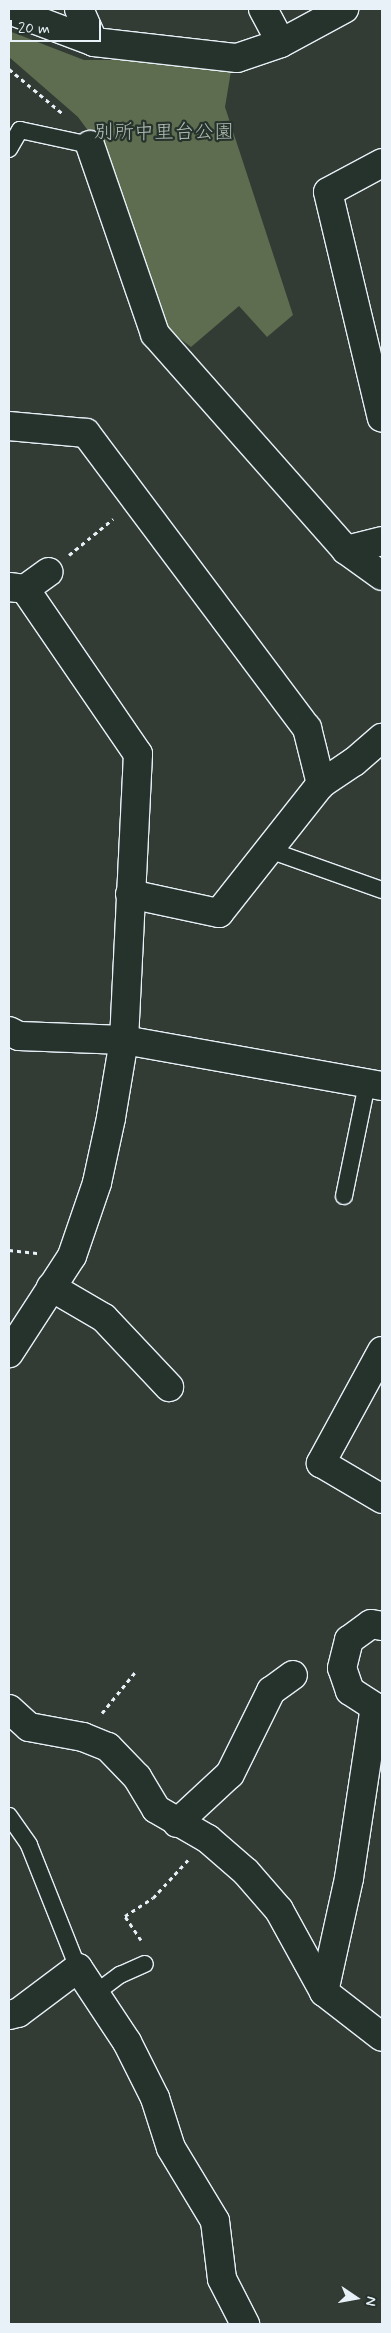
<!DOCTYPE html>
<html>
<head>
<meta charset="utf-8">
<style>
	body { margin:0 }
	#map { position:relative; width:391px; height:2333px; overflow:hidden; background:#333c34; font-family:Mynerve,"Klee One",sans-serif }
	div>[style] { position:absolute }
	.green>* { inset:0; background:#5e6d4f }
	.path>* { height:3px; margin-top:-1.5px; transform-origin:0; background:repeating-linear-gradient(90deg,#e8f1f8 0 4px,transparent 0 8px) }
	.roads { filter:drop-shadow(1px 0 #e8f1f8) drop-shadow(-1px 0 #e8f1f8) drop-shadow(0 1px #e8f1f8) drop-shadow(0 -1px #e8f1f8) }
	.lane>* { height:16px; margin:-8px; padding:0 8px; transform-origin:8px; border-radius:8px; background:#26332d }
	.street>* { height:28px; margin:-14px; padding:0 14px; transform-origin:14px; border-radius:14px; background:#26332d }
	span { translate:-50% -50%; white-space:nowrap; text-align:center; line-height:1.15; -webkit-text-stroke:4.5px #26332d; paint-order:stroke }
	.park-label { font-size:20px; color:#b1bcb4 }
	.frame { position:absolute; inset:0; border:10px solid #e8f1f8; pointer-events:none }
	.north { position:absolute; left:331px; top:2273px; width:50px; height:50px; -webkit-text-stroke:4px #26332d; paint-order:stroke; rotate:102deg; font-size:14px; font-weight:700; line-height:20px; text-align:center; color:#e8f1f8 }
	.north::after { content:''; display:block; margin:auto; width:18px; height:22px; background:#e8f1f8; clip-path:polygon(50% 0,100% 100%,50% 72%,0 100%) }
	.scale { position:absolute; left:10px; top:20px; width:91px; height:22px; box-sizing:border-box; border:2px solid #e8f1f8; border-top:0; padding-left:6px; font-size:15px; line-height:18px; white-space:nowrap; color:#e8f1f8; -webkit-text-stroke:4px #26332d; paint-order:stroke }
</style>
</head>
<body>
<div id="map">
	<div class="green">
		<div style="clip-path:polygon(9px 31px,84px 60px,163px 60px,231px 71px,225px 107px,293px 315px,267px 337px,239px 306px,191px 347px,169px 330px,97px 143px,78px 117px,9px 57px)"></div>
	</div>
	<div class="path">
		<div style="left:9px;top:69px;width:69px;rotate:39.7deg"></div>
		<div style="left:69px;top:555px;width:57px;rotate:-39.3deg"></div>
		<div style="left:9px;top:1250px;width:30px;rotate:6deg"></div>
		<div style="left:102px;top:1713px;width:55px;rotate:-50.9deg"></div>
		<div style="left:141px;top:1940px;width:29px;rotate:-124deg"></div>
		<div style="left:125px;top:1916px;width:33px;rotate:-33deg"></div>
		<div style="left:153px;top:1898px;width:52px;rotate:-47.4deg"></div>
	</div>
	<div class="roads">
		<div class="lane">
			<div style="left:9px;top:149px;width:22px;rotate:-60deg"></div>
			<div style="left:20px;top:130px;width:72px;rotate:12.1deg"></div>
			<div style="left:269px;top:850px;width:120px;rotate:19.5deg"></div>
			<div style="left:344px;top:1196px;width:114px;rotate:-78.4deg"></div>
			<div style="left:9px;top:1816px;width:35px;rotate:55deg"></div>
			<div style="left:29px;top:1845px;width:132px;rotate:68.3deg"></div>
			<div style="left:93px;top:1995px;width:34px;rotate:-37deg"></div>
			<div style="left:120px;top:1975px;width:27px;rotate:-24deg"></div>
		</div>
		<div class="street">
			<div style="left:79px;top:9px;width:36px;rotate:66deg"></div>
			<div style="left:263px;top:9px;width:38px;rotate:62deg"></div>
			<div style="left:9px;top:10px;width:91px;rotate:20.6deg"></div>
			<div style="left:94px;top:42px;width:144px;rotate:6.4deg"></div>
			<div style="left:237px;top:58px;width:46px;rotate:-18.8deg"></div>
			<div style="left:281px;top:43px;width:72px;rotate:-28.4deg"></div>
			<div style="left:90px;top:145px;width:200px;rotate:71deg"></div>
			<div style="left:155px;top:334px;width:288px;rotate:48.5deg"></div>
			<div style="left:346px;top:550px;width:44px;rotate:35.8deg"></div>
			<div style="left:382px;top:163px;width:61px;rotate:151.8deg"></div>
			<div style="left:328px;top:192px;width:232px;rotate:76.6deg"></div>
			<div style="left:9px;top:426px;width:77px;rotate:5.2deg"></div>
			<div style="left:86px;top:433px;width:369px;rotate:53.2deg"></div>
			<div style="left:307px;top:728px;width:58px;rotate:76deg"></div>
			<div style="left:346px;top:550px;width:37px;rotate:-14deg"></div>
			<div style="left:9px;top:587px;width:16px;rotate:7deg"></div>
			<div style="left:25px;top:589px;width:200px;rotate:55.6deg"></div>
			<div style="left:138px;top:754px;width:286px;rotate:92.8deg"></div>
			<div style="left:124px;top:1040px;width:79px;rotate:99.5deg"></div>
			<div style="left:111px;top:1118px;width:66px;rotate:102.2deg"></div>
			<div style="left:97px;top:1183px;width:77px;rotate:108.9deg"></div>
			<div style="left:72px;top:1256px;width:116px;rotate:123deg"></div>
			<div style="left:25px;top:589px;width:29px;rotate:-36deg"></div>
			<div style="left:130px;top:894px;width:91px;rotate:12.1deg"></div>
			<div style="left:219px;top:913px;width:164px;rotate:-51.7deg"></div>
			<div style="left:321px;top:784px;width:40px;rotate:-34deg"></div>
			<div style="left:354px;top:762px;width:37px;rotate:-41deg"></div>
			<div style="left:9px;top:1031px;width:11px;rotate:27deg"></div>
			<div style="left:19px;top:1036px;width:105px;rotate:2.2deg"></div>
			<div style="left:124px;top:1040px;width:262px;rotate:10.1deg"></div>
			<div style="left:51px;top:1287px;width:61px;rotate:30.3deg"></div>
			<div style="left:104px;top:1318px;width:95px;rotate:46.7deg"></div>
			<div style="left:382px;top:1351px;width:128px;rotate:118.6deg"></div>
			<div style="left:321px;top:1463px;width:71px;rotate:30.5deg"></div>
			<div style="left:9px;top:1709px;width:27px;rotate:42deg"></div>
			<div style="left:29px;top:1727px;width:55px;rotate:10.5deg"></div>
			<div style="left:83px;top:1737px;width:27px;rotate:22deg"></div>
			<div style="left:108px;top:1747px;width:42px;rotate:46deg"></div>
			<div style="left:137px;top:1777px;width:37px;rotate:59deg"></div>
			<div style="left:156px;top:1809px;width:60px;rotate:30deg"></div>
			<div style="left:208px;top:1839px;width:50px;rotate:41deg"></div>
			<div style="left:246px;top:1872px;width:50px;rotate:49deg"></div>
			<div style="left:279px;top:1910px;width:94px;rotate:61.2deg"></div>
			<div style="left:324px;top:1992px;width:73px;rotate:37.8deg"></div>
			<div style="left:177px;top:1823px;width:72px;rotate:-42.8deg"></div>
			<div style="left:230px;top:1774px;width:93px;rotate:-63.7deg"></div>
			<div style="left:271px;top:1691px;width:27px;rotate:-36deg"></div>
			<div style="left:324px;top:1992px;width:117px;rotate:-77.6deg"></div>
			<div style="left:349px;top:1878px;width:173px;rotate:-81.4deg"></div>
			<div style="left:375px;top:1707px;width:30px;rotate:-147deg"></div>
			<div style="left:350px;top:1691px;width:24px;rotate:-109deg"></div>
			<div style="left:342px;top:1668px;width:29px;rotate:-76deg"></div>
			<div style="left:349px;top:1640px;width:27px;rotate:-36deg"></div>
			<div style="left:371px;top:1624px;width:11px;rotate:10deg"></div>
			<div style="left:9px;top:2015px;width:9px;rotate:-13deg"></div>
			<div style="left:18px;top:2013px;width:75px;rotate:-36.9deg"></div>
			<div style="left:78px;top:1968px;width:89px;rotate:56.5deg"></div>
			<div style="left:127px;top:2042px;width:63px;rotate:63.4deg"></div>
			<div style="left:155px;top:2098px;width:52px;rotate:72.3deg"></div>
			<div style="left:171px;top:2148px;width:85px;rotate:58.9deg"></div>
			<div style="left:215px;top:2221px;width:58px;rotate:83.1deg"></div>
			<div style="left:222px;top:2279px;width:51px;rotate:62.9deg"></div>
		</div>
	</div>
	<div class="park-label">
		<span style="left:164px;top:132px">別所中里台公園</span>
	</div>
	<div class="frame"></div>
	<div class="north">N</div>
	<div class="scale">20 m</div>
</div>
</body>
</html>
